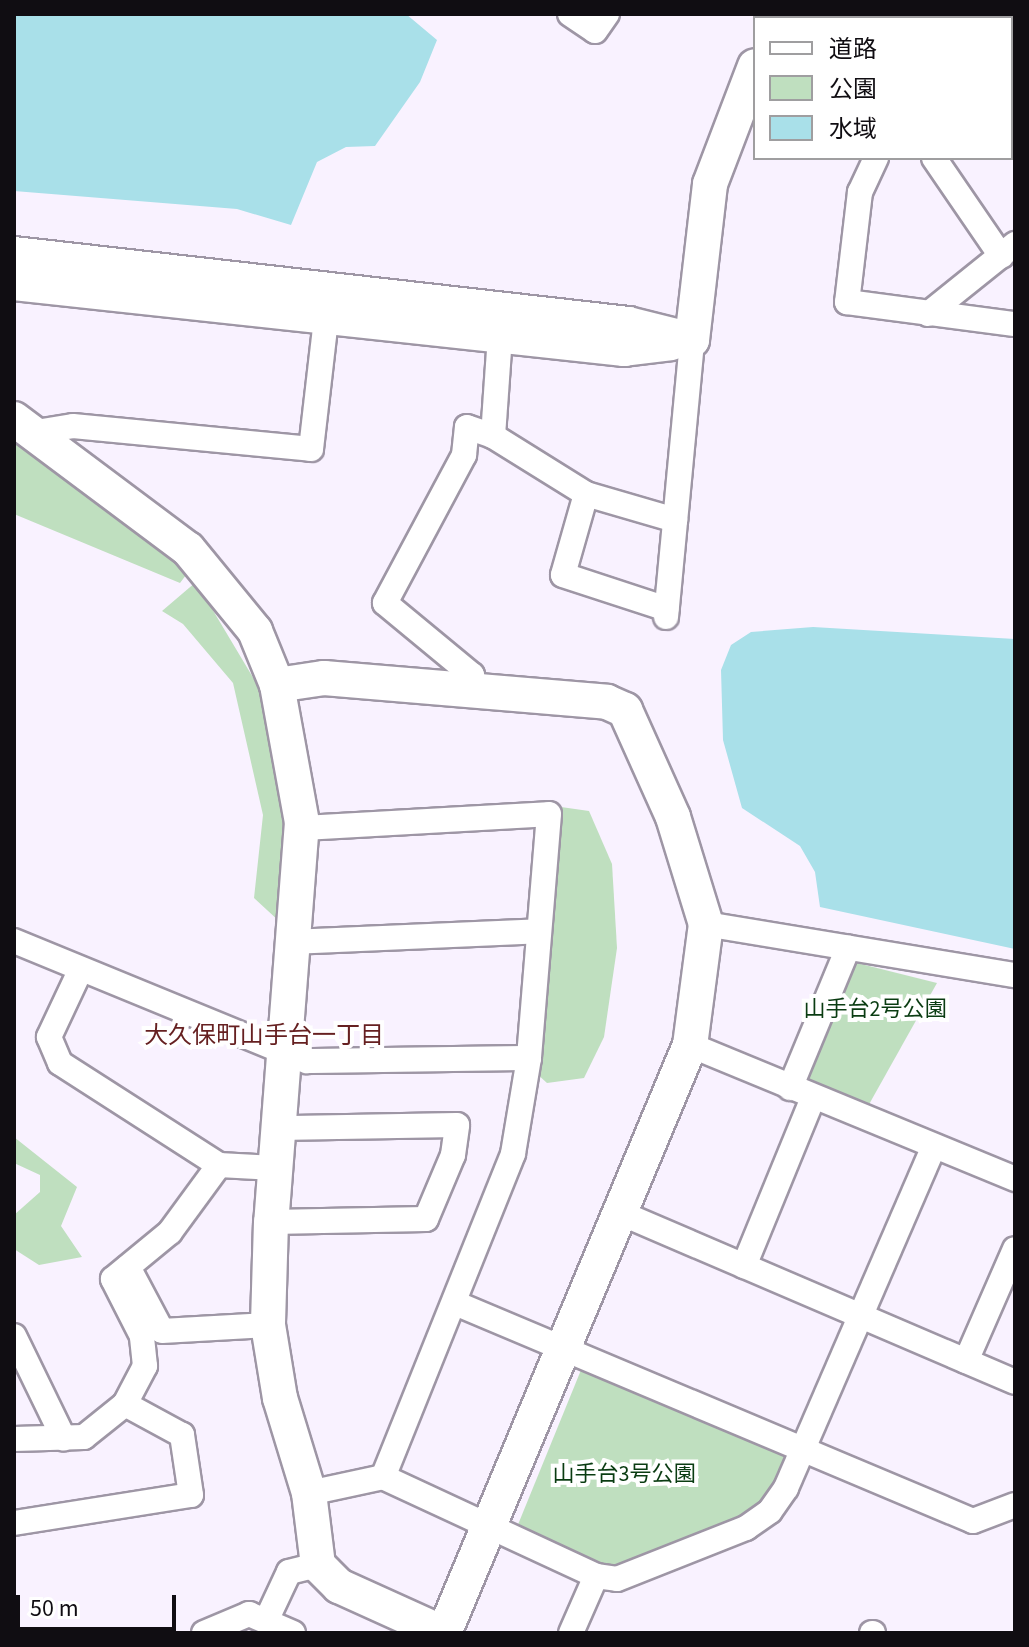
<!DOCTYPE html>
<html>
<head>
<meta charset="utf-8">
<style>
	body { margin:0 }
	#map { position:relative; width:1029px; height:1647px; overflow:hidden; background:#f9f2ff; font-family:"Source Sans 3","Noto Sans JP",sans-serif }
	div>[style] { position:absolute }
	.green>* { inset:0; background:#bfdfbf }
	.water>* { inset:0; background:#a9e0e9 }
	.roads { filter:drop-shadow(2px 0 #9e96a5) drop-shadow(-2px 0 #9e96a5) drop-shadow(0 2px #9e96a5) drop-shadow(0 -2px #9e96a5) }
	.street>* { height:24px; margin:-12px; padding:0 12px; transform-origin:12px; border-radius:12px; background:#fff }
	.secondary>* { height:34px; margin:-17px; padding:0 17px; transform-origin:17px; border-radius:17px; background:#fff }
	span { translate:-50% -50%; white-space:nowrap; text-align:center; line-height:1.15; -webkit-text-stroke:8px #fff; paint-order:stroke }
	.park-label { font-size:22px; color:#0a3c12 }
	.neighbourhood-label { font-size:24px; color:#662021 }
	.frame { position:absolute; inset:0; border:16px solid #100d12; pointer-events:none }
	.legend { position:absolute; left:753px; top:16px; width:260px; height:144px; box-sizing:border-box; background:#fff; border:2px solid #9f9ea0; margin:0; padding:10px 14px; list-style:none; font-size:24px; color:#100d12 }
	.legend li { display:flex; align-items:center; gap:16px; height:40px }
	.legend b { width:40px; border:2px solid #9f9ea0 }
	.scale { position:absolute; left:16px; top:1595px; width:160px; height:36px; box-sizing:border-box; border:4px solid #100d12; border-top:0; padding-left:10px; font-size:24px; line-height:28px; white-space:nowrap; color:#100d12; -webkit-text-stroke:6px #fff; paint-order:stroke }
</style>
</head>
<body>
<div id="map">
	<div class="green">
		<div style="clip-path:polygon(14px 439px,91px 491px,88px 497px,189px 571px,180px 583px,14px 514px)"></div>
		<div style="clip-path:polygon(196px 582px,267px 701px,284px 812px,280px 922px,254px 898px,263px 815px,233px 683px,183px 624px,162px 611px)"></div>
		<div style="clip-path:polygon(561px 807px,589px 811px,612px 864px,617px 948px,604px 1037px,584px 1078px,547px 1083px,536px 1073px,545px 916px)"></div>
		<div style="clip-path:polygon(853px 962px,937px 983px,867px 1108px,800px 1082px)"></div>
		<div style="clip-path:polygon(14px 1137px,77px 1187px,61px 1226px,82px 1257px,39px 1265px,14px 1249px,14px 1215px,40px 1192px,40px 1175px,14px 1163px)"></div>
		<div style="clip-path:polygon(581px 1370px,786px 1457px,772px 1488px,751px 1512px,611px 1567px,517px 1527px)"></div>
	</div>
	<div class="water">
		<div style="clip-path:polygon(14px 14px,406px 14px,437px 40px,420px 82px,375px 146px,346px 147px,317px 162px,291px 225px,237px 209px,14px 191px)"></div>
		<div style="clip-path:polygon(813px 627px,1015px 639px,1015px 949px,820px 907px,815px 872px,800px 846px,742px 808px,723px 740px,721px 670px,731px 645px,751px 632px)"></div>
	</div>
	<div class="roads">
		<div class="street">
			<div style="left:570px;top:14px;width:30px;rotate:34deg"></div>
			<div style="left:595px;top:31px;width:21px;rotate:-55deg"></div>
			<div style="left:1002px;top:14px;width:6px;rotate:39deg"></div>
			<div style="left:954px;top:18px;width:4px;rotate:-63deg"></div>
			<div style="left:876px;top:158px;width:38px;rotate:115deg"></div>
			<div style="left:860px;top:192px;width:111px;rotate:96.7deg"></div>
			<div style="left:847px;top:302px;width:169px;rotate:7.5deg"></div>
			<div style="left:934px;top:158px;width:119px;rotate:55.6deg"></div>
			<div style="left:928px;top:314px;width:112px;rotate:-38.8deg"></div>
			<div style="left:36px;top:432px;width:37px;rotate:-9deg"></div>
			<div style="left:73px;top:426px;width:239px;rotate:5.5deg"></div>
			<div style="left:311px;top:449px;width:130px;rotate:-83.4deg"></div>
			<div style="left:493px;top:436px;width:99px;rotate:-86deg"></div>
			<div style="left:586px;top:494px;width:84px;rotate:105.9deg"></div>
			<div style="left:563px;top:575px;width:109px;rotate:18.1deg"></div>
			<div style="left:666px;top:617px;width:278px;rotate:-84.6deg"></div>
			<div style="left:477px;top:693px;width:19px;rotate:-106deg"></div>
			<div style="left:472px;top:675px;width:113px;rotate:-140.4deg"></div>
			<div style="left:385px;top:603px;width:168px;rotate:-61.9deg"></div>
			<div style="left:464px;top:455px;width:28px;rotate:-84deg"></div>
			<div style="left:467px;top:427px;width:28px;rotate:19deg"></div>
			<div style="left:493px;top:436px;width:110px;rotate:31.9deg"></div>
			<div style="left:586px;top:494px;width:93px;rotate:16.3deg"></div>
			<div style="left:302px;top:828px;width:247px;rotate:-3.2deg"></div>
			<div style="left:549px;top:814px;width:245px;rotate:94.7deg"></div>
			<div style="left:529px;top:1058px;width:97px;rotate:99.5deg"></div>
			<div style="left:513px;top:1154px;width:348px;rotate:111.9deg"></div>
			<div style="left:706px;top:924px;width:313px;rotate:9.4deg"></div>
			<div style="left:14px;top:941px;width:317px;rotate:22.3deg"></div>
			<div style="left:307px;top:1061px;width:222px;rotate:-0.8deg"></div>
			<div style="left:291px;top:942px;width:248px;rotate:-2.5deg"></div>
			<div style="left:80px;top:971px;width:73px;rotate:115.2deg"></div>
			<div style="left:49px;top:1037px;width:28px;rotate:67deg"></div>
			<div style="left:60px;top:1063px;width:189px;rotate:32.7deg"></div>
			<div style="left:219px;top:1165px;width:56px;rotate:3.1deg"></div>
			<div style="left:690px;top:1045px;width:352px;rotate:22.4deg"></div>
			<div style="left:790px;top:1088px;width:152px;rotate:-67.5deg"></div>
			<div style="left:623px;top:1214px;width:426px;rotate:23.2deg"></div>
			<div style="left:271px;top:1222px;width:155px;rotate:-1.1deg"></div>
			<div style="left:426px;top:1219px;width:69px;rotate:-67.1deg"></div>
			<div style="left:453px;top:1155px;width:30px;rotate:-82deg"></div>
			<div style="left:457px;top:1125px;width:179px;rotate:179deg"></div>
			<div style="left:744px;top:1266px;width:182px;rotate:-67.7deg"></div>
			<div style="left:128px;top:1267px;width:72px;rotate:62deg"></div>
			<div style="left:162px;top:1331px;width:106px;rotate:-3.2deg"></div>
			<div style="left:455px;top:1303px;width:562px;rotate:22.82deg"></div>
			<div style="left:973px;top:1521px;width:45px;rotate:-20.9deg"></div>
			<div style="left:14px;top:1336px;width:114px;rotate:64.1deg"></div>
			<div style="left:966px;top:1361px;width:122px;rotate:-66.4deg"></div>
			<div style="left:14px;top:1439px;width:70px;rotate:-1.6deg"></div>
			<div style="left:84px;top:1437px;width:53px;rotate:-38.8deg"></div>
			<div style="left:125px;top:1404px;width:43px;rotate:-62.2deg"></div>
			<div style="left:145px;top:1366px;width:30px;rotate:-96deg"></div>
			<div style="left:142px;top:1336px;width:64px;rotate:-117deg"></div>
			<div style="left:113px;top:1279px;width:74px;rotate:-39.5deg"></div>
			<div style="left:170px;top:1232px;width:83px;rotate:-53.8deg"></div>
			<div style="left:309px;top:1493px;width:76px;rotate:-12.2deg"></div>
			<div style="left:383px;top:1477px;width:235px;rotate:24.9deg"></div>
			<div style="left:596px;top:1576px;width:62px;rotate:113.7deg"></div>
			<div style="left:14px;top:1523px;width:179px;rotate:-9deg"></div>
			<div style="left:191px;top:1495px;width:61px;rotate:-98.5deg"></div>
			<div style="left:182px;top:1435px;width:65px;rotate:-151.5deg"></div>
			<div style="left:596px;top:1576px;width:21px;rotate:8deg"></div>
			<div style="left:617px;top:1579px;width:139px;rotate:-21.6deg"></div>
			<div style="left:746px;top:1528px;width:29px;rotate:-35deg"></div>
			<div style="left:770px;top:1511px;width:28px;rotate:-55deg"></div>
			<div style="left:786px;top:1488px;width:370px;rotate:-66.6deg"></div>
			<div style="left:266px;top:1621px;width:54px;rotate:-64.9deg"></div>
			<div style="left:289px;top:1572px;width:30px;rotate:-14deg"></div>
			<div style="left:204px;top:1633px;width:49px;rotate:-22.9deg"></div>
			<div style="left:249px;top:1614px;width:48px;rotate:23.4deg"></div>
			<div style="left:872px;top:1633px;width:1px"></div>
		</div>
		<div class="secondary">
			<div style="left:783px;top:18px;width:4px;rotate:-63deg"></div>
			<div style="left:14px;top:254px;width:618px;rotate:6.5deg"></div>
			<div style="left:628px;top:324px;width:66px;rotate:14deg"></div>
			<div style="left:14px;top:283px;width:614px;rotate:6.18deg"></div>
			<div style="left:624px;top:349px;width:48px;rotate:-7.1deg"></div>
			<div style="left:692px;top:340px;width:157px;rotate:-83.4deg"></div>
			<div style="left:710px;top:184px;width:126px;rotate:-69.1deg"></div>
			<div style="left:14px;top:419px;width:217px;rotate:36.8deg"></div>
			<div style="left:188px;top:549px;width:106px;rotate:50.7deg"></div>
			<div style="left:255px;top:631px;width:58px;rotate:67.8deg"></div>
			<div style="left:277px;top:685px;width:139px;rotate:79.7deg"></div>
			<div style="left:302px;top:822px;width:401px;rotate:94.4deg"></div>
			<div style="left:271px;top:1222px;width:103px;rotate:91.7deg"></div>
			<div style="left:268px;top:1325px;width:74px;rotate:80.7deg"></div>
			<div style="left:280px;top:1398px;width:99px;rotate:73deg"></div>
			<div style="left:309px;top:1493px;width:73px;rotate:82.9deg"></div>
			<div style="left:318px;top:1565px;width:30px;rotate:45deg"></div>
			<div style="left:339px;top:1586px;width:114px;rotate:24.3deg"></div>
			<div style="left:277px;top:685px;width:48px;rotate:-8.5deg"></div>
			<div style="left:324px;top:678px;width:284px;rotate:4.8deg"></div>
			<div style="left:607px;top:702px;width:20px;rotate:24deg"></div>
			<div style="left:625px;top:710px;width:117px;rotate:65.8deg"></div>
			<div style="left:673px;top:817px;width:112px;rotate:72.9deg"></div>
			<div style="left:706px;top:924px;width:122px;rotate:97.5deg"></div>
			<div style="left:690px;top:1045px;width:637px;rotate:112.7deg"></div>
		</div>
	</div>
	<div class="park-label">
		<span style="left:875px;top:1010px">山手台2号公園</span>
		<span style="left:624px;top:1475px">山手台3号公園</span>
	</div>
	<div class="neighbourhood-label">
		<span style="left:264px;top:1036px">大久保町山手台一丁目</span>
	</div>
	<div class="frame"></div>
	<ul class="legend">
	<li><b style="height:10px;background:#fff"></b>道路</li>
	<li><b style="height:22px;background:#bfdfbf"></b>公園</li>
	<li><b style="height:22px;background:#a9e0e9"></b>水域</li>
	</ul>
	<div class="scale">50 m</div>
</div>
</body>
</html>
